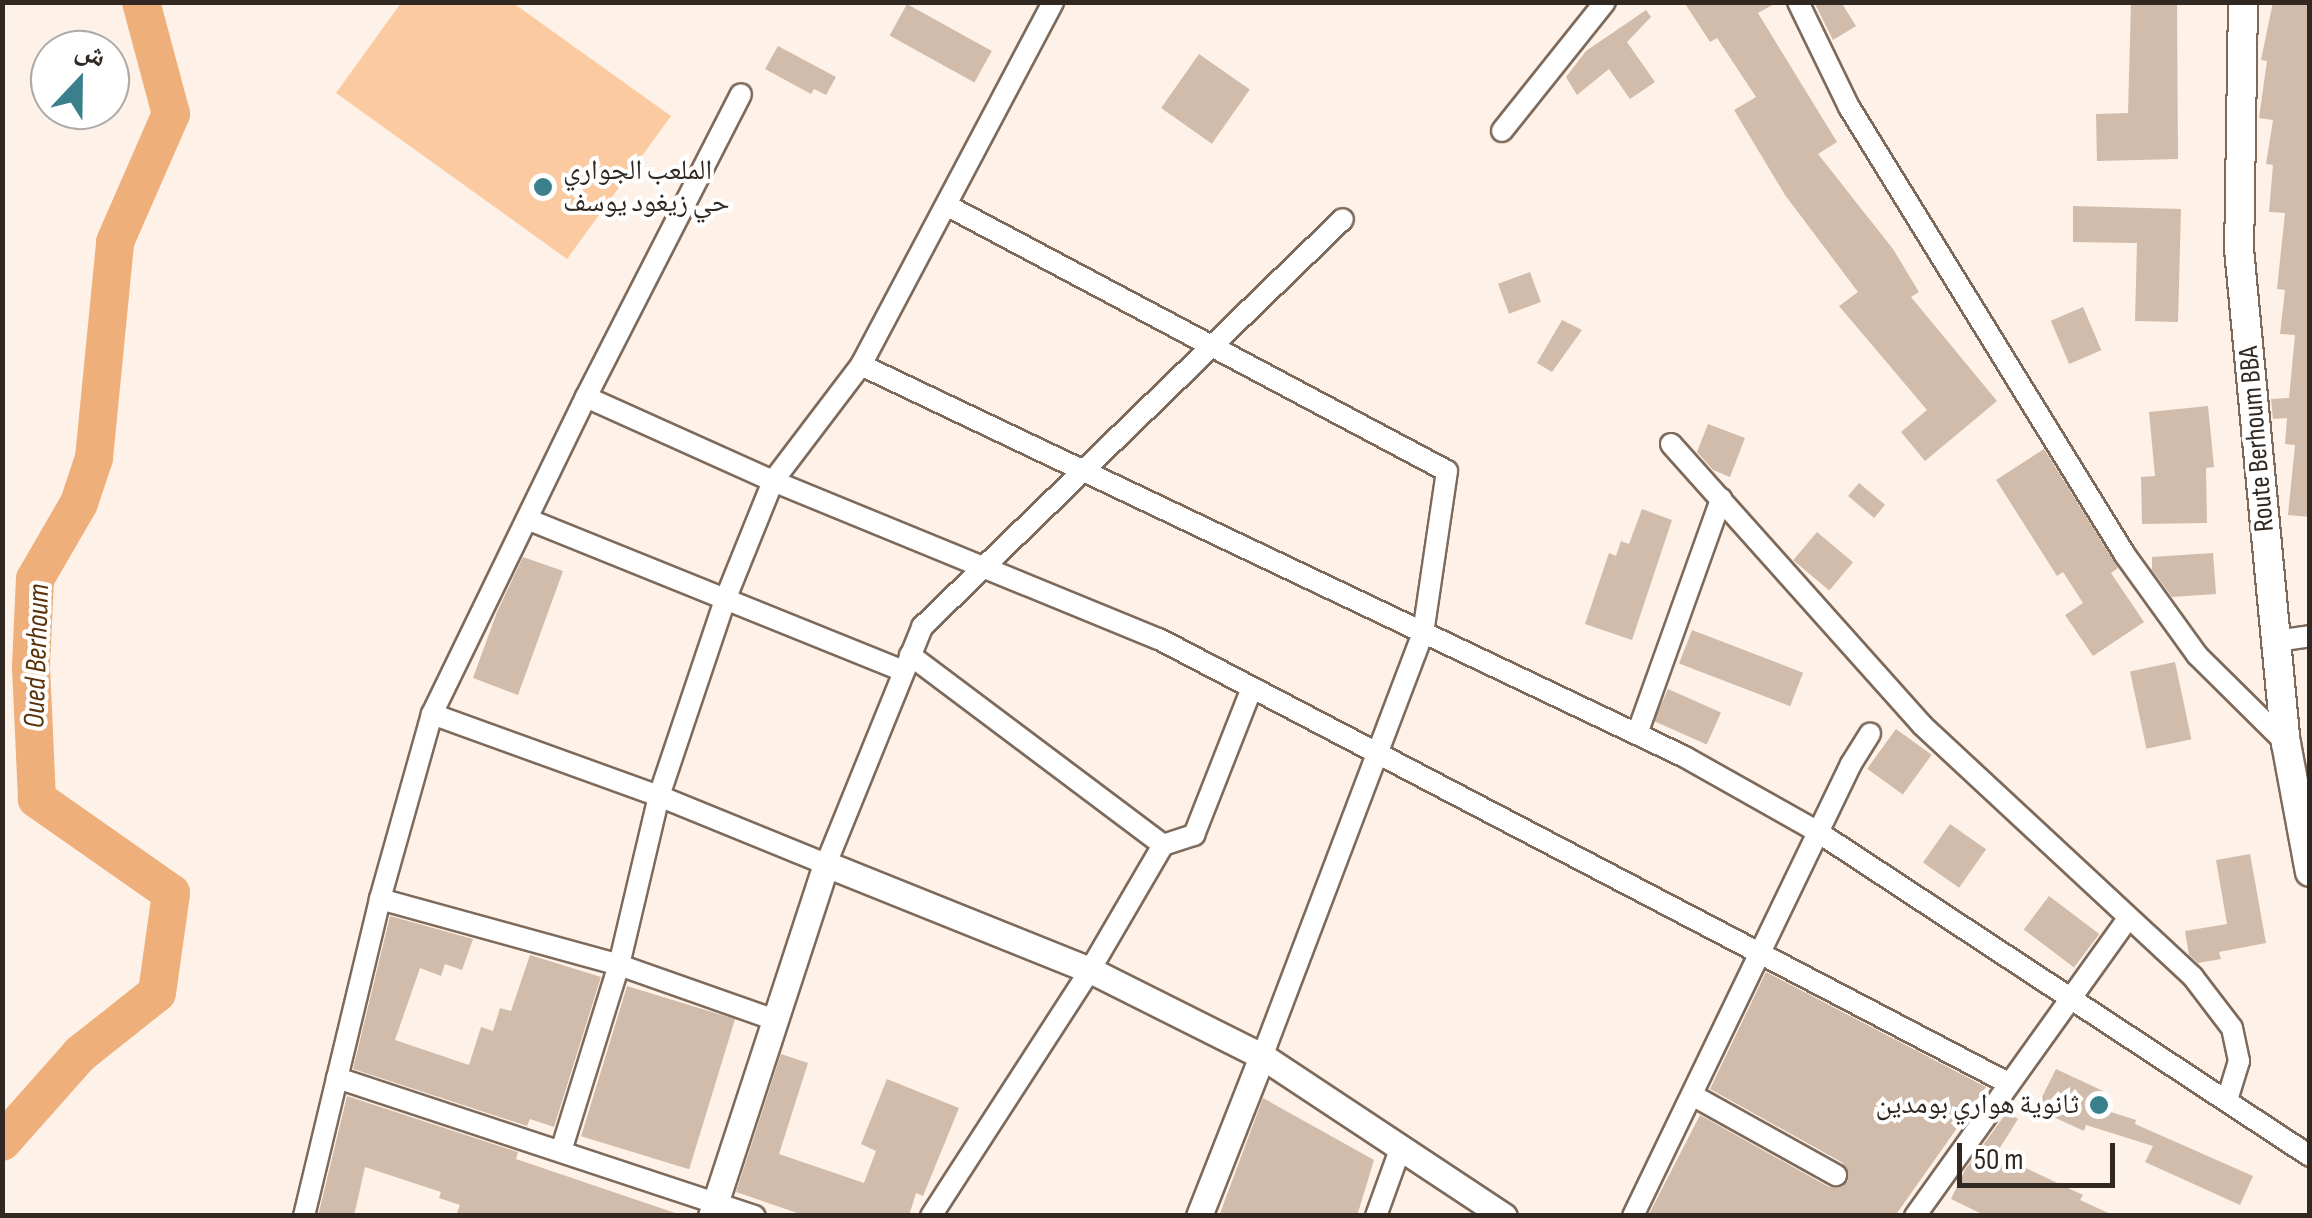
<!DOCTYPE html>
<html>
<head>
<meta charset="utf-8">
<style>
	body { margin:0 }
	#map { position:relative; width:2312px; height:1218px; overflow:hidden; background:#fef1e7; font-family:"Sofia Sans Condensed","Noto Naskh Arabic",sans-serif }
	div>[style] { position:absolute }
	.green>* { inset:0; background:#fccaa1 }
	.river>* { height:38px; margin:-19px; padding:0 19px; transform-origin:19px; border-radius:19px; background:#eeaf7b }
	.building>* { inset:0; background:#d1bcab; transform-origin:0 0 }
	.roads { filter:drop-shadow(2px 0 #7d6a5b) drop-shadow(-2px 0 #7d6a5b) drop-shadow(0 2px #7d6a5b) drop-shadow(0 -2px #7d6a5b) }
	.minor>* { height:20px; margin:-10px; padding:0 10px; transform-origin:10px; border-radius:10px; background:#fff }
	.tertiary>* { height:25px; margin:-12.5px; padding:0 12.5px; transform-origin:12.5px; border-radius:12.5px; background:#fff }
	.secondary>* { height:28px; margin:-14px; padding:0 14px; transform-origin:14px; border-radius:14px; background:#fff }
	.dots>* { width:28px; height:28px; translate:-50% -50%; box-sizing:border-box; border:5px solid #fff; border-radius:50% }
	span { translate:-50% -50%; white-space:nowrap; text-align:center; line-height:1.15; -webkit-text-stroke:8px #fff; paint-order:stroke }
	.poi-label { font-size:28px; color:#312822 }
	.left { translate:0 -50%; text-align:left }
	.right { translate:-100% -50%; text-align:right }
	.street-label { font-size:28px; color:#312822 }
	.water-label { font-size:30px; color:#5b330a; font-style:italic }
	.frame { position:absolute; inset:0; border:5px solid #312822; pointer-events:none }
	.north { position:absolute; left:30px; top:30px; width:100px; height:100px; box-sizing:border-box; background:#fff; border:2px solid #ada9a7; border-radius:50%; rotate:22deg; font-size:28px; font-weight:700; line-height:40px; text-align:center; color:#312822 }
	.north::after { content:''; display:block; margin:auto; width:35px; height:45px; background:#3a808c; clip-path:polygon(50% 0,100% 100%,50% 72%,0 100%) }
	.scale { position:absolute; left:1957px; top:1143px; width:158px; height:45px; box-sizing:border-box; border:5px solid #312822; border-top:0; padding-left:12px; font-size:30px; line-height:35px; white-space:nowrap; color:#312822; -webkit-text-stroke:8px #fff; paint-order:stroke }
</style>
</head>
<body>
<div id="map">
	<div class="green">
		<div style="clip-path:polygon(401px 3px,513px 3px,671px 116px,567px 259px,336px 93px)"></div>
	</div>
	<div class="river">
		<div style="left:2px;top:1142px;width:118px;rotate:-48.4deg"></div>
		<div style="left:80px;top:1054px;width:98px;rotate:-38.4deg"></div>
		<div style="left:157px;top:993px;width:101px;rotate:-82deg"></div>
		<div style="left:171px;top:893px;width:164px;rotate:-145deg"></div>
		<div style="left:37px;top:799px;width:133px;rotate:-92.6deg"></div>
		<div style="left:31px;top:666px;width:87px;rotate:-87.4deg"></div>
		<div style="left:35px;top:579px;width:88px;rotate:-59.9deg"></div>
		<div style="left:79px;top:503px;width:47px;rotate:-71.6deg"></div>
		<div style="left:94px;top:458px;width:217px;rotate:-84.4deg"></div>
		<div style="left:115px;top:242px;width:140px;rotate:-66.4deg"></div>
		<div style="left:171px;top:114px;width:116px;rotate:-105deg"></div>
	</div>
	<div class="building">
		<div style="clip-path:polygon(1684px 2px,1778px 2px,1758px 13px,1837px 142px,1818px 154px,1893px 249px,1919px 292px,1911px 297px,1997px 401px,1925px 461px,1901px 432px,1927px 410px,1839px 306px,1858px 292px,1785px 195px,1734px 110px,1756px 97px,1717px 38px,1710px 42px)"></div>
		<div style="clip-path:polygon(1814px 2px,1841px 2px,1856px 26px,1833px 40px)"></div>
		<div style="clip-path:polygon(2131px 2px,2177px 2px,2178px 159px,2097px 161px,2096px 114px,2128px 113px)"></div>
		<div style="clip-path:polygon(2273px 2px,2310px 2px,2310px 517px,2288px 515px,2295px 445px,2285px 444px,2287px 418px,2273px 419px,2271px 399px,2289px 398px,2295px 335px,2280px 334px,2285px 290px,2277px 289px,2285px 213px,2269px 212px,2273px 165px,2266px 164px,2273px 120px,2259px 118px,2267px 61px,2261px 60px)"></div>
		<div style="left:907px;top:4px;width:97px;height:36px;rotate:29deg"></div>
		<div style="clip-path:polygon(1646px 10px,1651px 17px,1627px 42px,1655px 82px,1630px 99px,1609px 69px,1577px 95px,1566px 77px,1586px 51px)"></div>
		<div style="clip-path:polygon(778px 46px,836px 77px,826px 95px,814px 89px,811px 94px,765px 69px)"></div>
		<div style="left:1199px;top:54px;width:62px;height:66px;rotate:35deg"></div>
		<div style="clip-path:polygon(2073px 206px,2181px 209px,2178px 322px,2135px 321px,2137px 243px,2073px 242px)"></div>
		<div style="left:1530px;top:272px;width:32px;height:34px;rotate:70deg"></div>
		<div style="left:2083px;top:307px;width:47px;height:35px;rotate:67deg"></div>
		<div style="clip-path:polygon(1562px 320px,1582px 330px,1552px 372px,1537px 363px)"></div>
		<div style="clip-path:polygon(2208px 406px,2214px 467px,2206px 468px,2207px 523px,2142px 524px,2141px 477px,2155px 476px,2149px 412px)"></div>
		<div style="clip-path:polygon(1708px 424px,1745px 438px,1730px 477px,1713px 470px,1697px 452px)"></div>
		<div style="clip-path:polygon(2044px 449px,2118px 568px,2111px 573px,2144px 622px,2093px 656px,2065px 615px,2083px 603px,2063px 572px,2057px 576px,1996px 480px)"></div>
		<div style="left:1859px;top:483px;width:34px;height:17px;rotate:40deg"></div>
		<div style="clip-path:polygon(1642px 509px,1672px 520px,1632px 640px,1585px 624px,1609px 553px,1616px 556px,1621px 541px,1629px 544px)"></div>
		<div style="left:1817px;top:532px;width:47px;height:37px;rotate:40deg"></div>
		<div style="clip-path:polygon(2213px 553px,2216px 594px,2172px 597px,2152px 570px,2152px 557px)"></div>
		<div style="clip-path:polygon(523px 557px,563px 571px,518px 695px,473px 678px,497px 612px)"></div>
		<div style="left:1692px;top:630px;width:119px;height:36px;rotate:21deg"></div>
		<div style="left:2175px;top:662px;width:79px;height:46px;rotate:78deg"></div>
		<div style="left:1668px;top:689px;width:58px;height:35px;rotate:24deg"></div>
		<div style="left:1896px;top:729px;width:44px;height:49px;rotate:36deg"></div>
		<div style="left:1950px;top:824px;width:44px;height:47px;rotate:35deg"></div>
		<div style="clip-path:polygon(2250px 854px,2266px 943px,2219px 952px,2221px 959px,2198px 963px,2189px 955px,2185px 931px,2227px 924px,2216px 860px)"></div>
		<div style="left:2049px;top:896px;width:63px;height:42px;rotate:37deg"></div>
		<div style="clip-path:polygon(390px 916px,473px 939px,462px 970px,445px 964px,441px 976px,420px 968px,395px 1040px,469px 1065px,481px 1027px,493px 1031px,500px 1008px,511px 1011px,530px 955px,601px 977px,554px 1127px,530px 1119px,527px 1126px,353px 1069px)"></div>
		<div style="clip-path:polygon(1766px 972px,1986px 1087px,1895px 1216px,1648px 1216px,1700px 1115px,1829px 1187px,1842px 1187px,1848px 1181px,1843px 1163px,1710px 1089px)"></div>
		<div style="left:627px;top:986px;width:113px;height:157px;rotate:17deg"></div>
		<div style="clip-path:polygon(781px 1054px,808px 1063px,779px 1154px,864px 1183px,876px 1151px,861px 1144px,887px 1079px,959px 1108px,923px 1196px,916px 1193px,909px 1216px,806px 1216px,736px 1192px)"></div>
		<div style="clip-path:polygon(2056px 1069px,2103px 1091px,2095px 1107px,2136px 1120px,2135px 1124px,2253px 1176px,2240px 1205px,2145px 1162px,2153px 1146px,2086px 1125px,2084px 1131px,2036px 1109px)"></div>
		<div style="clip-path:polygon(347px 1096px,518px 1152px,516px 1159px,684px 1216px,456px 1216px,460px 1205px,439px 1198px,441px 1192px,365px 1167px,354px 1216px,318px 1216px)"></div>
		<div style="clip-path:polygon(1263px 1098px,1374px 1160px,1357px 1216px,1219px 1216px)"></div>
		<div style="clip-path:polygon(2007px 1112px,2018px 1119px,1996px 1154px,2083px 1195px,2080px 1200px,2115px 1216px,1986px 1216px,1951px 1199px,1965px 1170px)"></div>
	</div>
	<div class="roads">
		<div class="minor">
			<div style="left:1798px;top:2px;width:117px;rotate:64.1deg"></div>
			<div style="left:1849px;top:107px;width:526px;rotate:58.36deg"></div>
			<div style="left:2125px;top:555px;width:123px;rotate:54.2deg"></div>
			<div style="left:2197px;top:655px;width:125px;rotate:44.7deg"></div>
			<div style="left:1502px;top:131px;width:165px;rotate:-51.4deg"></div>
			<div style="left:946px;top:205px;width:567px;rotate:27.97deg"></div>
			<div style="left:1447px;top:471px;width:164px;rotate:98.4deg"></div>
			<div style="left:1423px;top:633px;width:453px;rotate:110.8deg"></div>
			<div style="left:861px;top:365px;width:912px;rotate:25.44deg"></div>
			<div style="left:1685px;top:757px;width:153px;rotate:29.4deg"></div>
			<div style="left:1818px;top:832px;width:589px;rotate:33.37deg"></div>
			<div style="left:586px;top:397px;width:205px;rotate:24.2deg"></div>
			<div style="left:773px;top:481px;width:417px;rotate:22.3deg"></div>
			<div style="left:1159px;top:639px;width:958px;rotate:27.61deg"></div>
			<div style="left:1671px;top:444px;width:377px;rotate:48.2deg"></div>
			<div style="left:1922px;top:725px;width:370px;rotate:42.9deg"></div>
			<div style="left:2193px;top:977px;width:64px;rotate:52.6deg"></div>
			<div style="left:2232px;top:1028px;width:34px;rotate:78deg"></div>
			<div style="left:2239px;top:1061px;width:41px;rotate:107.1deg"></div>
			<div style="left:527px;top:519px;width:406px;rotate:22deg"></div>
			<div style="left:2276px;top:641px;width:34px;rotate:-8deg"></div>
			<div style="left:910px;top:655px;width:316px;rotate:36.9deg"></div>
			<div style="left:432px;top:714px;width:241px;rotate:19.9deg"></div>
			<div style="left:659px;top:796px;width:180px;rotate:22.2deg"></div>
			<div style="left:826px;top:864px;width:256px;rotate:-67.9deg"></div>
			<div style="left:922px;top:627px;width:586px;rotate:-44.1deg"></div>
			<div style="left:1637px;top:734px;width:250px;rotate:-70.3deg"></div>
			<div style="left:380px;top:899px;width:248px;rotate:15.4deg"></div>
			<div style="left:619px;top:965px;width:165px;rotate:19.4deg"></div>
			<div style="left:337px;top:1078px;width:440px;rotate:18.3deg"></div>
			<div style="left:1692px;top:1095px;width:165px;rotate:29.1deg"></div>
			<div style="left:561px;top:1151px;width:195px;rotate:-72.7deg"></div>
			<div style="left:619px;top:965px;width:174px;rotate:-76.7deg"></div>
			<div style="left:659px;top:796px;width:207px;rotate:-71.4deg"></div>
			<div style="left:725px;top:600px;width:128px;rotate:-68deg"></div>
			<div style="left:773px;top:481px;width:146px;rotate:-52.8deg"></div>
			<div style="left:861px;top:365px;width:411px;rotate:-62.1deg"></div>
			<div style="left:304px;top:1216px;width:326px;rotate:-76.5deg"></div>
			<div style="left:380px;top:899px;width:192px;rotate:-74.3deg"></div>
			<div style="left:432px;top:714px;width:352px;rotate:-64.1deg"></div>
			<div style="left:586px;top:397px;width:340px;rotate:-62.9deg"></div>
			<div style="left:931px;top:1216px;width:293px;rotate:-57.1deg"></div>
			<div style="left:1090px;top:970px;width:145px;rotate:-59.7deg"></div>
			<div style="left:1163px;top:845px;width:33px;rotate:-18deg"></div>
			<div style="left:1194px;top:835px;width:158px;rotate:-68.5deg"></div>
			<div style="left:1376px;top:1216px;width:73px;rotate:-70.1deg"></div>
			<div style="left:1633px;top:1216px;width:502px;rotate:-64.25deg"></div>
			<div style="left:1851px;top:764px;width:36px;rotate:-58deg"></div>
			<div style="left:1915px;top:1216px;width:365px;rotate:-54.4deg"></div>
		</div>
		<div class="tertiary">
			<div style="left:711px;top:1216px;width:370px;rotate:-71.9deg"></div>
			<div style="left:826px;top:864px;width:284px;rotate:21.9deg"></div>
			<div style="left:1090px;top:970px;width:192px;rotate:26.6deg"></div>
			<div style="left:1262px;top:1056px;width:290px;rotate:33.5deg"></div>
			<div style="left:1199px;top:1216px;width:172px;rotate:-68.5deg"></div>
		</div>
		<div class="secondary">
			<div style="left:2243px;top:2px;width:247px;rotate:90.9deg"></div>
			<div style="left:2239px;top:249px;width:496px;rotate:84.6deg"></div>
			<div style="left:2286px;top:743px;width:131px;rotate:79.5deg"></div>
		</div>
	</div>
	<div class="dots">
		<div style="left:543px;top:187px;background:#3a808c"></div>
		<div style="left:2099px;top:1105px;background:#3a808c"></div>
	</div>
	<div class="poi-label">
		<span class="left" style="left:563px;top:187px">الملعب الجواري<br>حي زيغود يوسف</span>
		<span class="right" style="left:2079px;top:1105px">ثانوية هواري بومدين</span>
	</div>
	<div class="street-label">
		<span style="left:2257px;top:439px;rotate:-95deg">Route Berhoum BBA</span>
	</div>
	<div class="water-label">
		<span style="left:37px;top:656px;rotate:-88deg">Oued Berhoum</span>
	</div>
	<div class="frame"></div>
	<div class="north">ش</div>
	<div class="scale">50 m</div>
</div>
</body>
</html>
